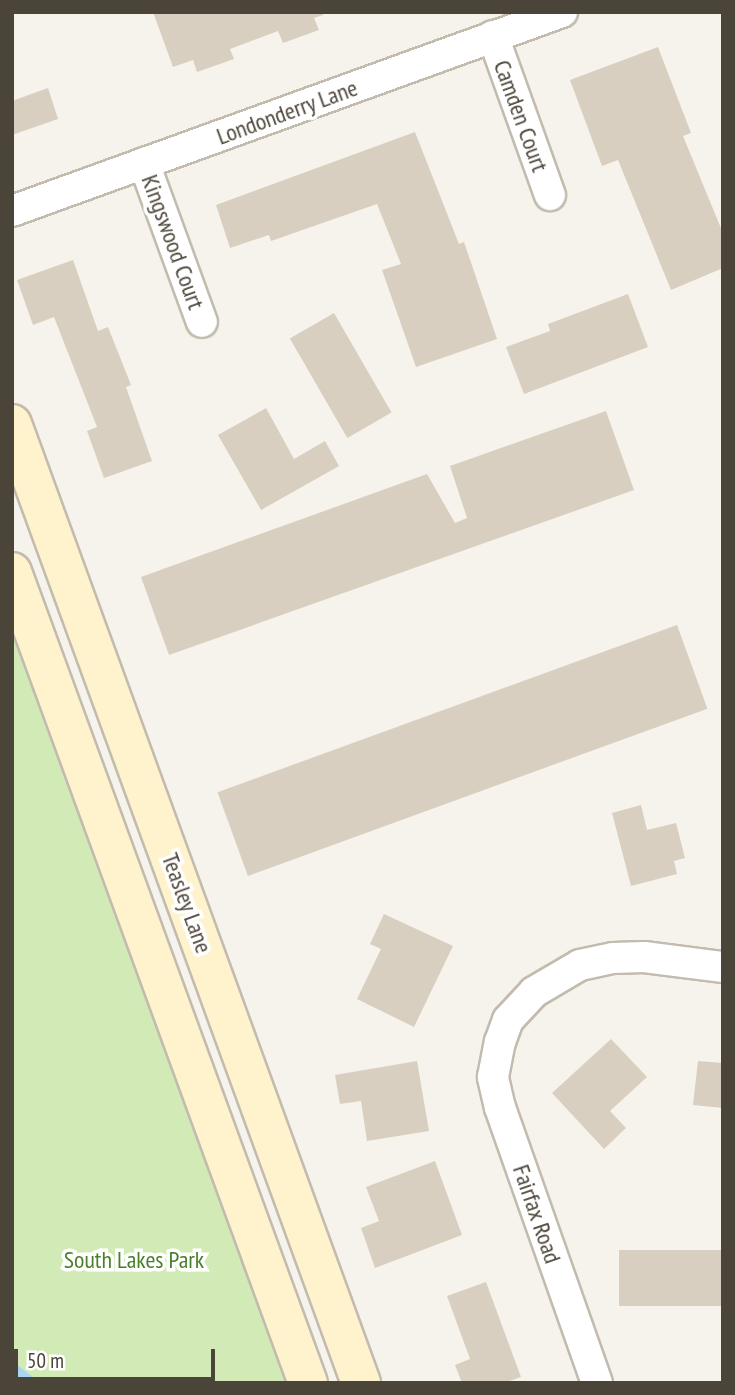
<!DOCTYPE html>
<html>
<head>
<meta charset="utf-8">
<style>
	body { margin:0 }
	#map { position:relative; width:735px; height:1395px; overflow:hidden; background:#f6f3ec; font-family:"PT Sans Narrow",sans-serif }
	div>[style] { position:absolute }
	.green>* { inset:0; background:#d2eab5 }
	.water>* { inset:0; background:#a9d4f2 }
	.building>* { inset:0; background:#d8cfc1; transform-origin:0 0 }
	.roads { filter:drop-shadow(2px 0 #c2bbae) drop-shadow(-2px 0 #c2bbae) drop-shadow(0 2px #c2bbae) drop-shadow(0 -2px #c2bbae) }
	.street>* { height:30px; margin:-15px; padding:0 15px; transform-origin:15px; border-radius:15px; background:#fff }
	.secondary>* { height:38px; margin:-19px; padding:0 19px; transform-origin:19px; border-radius:19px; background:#fff3cd }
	span { translate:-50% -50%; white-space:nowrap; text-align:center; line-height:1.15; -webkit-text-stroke:7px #fff; paint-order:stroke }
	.street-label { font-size:24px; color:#4b4439 }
	.park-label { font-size:24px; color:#4a7f2a }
	.frame { position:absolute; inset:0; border:14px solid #4b4439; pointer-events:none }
	.scale { position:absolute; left:14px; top:1349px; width:201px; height:32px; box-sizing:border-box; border:4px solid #4b4439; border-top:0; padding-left:9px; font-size:21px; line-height:24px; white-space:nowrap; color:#4b4439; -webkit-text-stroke:5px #fff; paint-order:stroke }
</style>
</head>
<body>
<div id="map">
	<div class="green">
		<div style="clip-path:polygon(12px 575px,308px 1383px,12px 1383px)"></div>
	</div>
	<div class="water">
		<div style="clip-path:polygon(12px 1361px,37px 1380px,38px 1383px,12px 1383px)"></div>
	</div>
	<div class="building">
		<div style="clip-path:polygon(153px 12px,323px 12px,323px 15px,314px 18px,319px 30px,283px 43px,278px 31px,230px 49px,234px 59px,197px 72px,193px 60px,173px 67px)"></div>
		<div style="clip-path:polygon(658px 47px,691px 133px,683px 136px,723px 233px,723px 268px,671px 290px,618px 160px,602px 166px,570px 80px)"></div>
		<div style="clip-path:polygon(48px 88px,58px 119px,12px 135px,12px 101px)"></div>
		<div style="clip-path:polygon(415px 132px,459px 244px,464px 242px,497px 339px,416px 367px,382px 270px,401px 264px,377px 204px,271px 241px,269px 235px,230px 248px,216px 205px)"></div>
		<div style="clip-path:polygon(73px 260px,98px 331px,108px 327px,131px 385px,126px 387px,152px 461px,104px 478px,87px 431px,97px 427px,54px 317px,33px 325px,17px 280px)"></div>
		<div style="clip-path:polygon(628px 294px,648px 347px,524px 394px,506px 347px,550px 331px,548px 324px)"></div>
		<div style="left:334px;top:313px;width:115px;height:51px;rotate:60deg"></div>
		<div style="clip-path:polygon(266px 408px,294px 459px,325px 441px,339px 466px,261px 510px,218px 435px)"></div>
		<div style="clip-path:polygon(606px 411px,634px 490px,169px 655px,141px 577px,427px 474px,455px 523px,467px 518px,450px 466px)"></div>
		<div style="left:677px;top:625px;width:89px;height:489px;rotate:70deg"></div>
		<div style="clip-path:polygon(641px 805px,647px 830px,676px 823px,685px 858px,674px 861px,677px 874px,631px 886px,612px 813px)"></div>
		<div style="clip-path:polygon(384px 914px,453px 946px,414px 1027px,357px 999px,381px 949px,370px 944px)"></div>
		<div style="clip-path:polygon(611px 1039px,647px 1077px,610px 1111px,626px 1128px,604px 1149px,552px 1093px)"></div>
		<div style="clip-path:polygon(417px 1061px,429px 1131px,367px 1141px,361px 1101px,340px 1104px,335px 1075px)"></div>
		<div style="clip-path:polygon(698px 1061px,723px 1063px,723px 1108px,693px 1105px)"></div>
		<div style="clip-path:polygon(435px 1161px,462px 1235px,375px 1268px,361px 1228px,379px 1221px,366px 1187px)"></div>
		<div style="left:723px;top:1250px;width:56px;height:104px;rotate:90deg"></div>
		<div style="clip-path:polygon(486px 1282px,521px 1377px,504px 1383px,462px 1383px,455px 1365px,470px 1359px,447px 1296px)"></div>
	</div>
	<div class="roads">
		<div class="street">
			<div style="left:493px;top:36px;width:169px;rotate:70.3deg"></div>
			<div style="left:144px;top:163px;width:169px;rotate:70deg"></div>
			<div style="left:12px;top:211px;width:585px;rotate:-19.89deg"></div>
			<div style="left:597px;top:1383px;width:292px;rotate:-109.4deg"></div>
			<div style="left:500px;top:1108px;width:32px;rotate:-103deg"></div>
			<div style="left:493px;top:1077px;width:36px;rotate:-79deg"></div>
			<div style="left:500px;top:1042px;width:23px;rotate:-70deg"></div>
			<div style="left:508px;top:1020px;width:38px;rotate:-47deg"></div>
			<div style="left:534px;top:992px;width:53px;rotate:-30.4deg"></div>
			<div style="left:580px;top:965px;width:34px;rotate:-12deg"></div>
			<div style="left:613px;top:958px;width:31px;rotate:-2deg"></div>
			<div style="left:644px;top:957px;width:80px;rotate:7.2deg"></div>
		</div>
		<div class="secondary">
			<div style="left:12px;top:424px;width:1021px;rotate:70deg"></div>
			<div style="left:12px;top:572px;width:863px;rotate:69.95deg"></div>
		</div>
	</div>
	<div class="street-label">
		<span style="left:287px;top:112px;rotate:-20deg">Londonderry Lane</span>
		<span style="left:521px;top:116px;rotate:70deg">Camden Court</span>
		<span style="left:173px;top:242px;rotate:70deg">Kingswood Court</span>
		<span style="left:187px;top:903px;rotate:70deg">Teasley Lane</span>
		<span style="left:537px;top:1214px;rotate:71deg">Fairfax Road</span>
	</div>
	<div class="park-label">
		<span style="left:134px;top:1260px">South Lakes Park</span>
	</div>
	<div class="frame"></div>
	<div class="scale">50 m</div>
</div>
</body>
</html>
